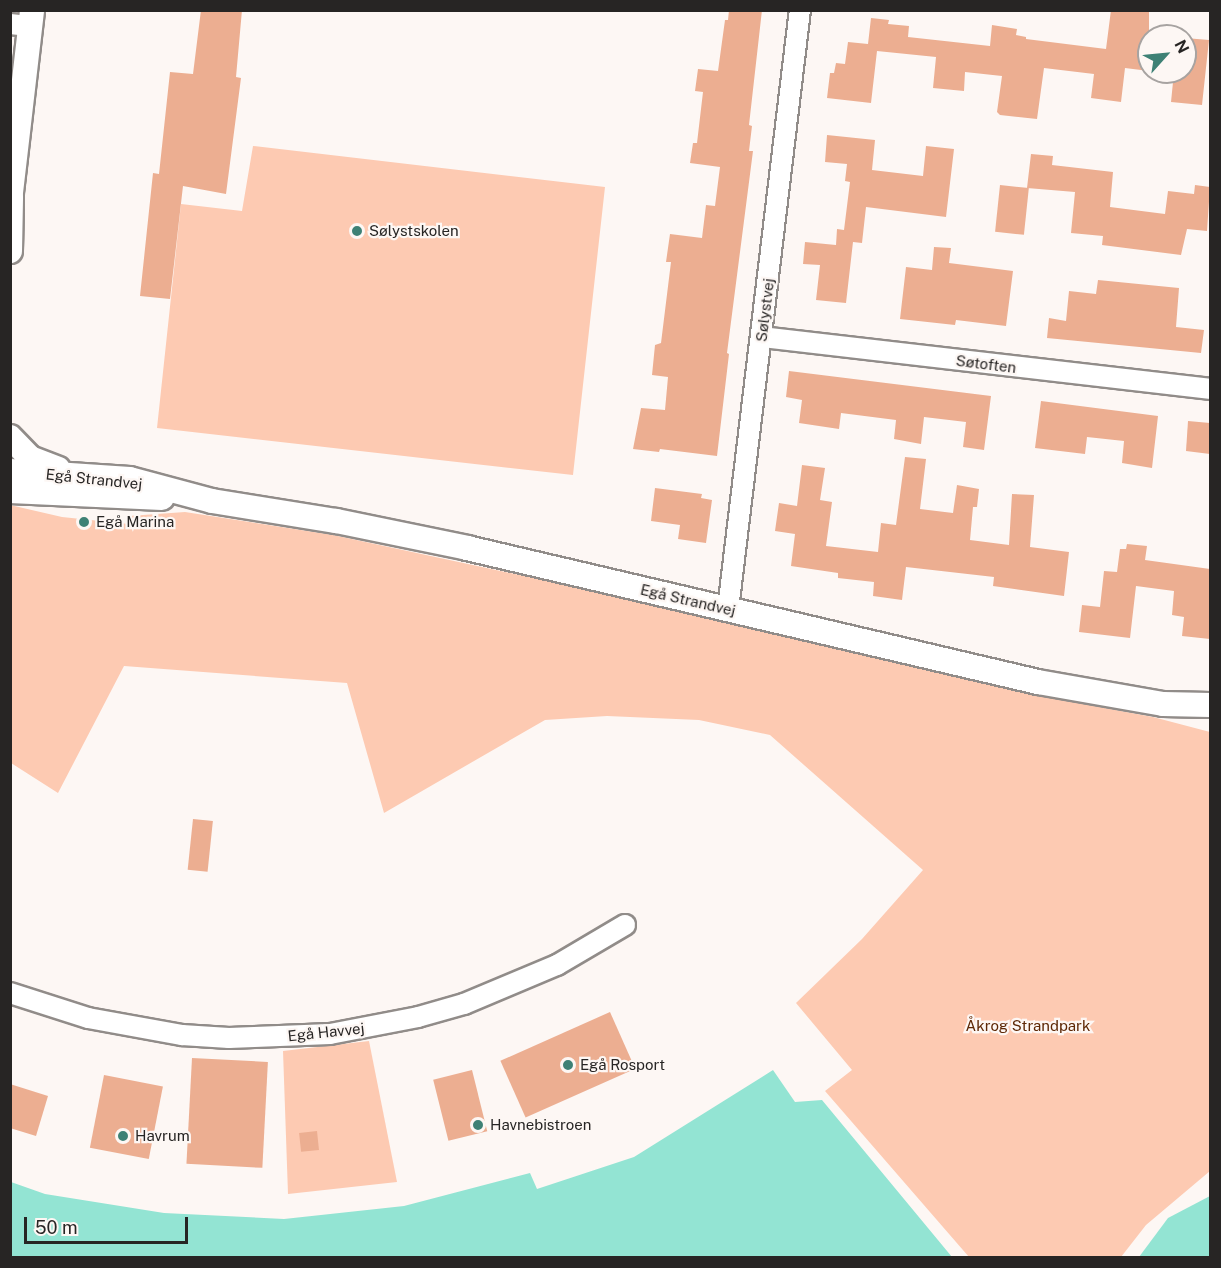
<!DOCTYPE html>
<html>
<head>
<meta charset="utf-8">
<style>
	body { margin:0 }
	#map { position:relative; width:1221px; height:1268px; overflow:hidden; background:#fdf7f4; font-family:"Public Sans",sans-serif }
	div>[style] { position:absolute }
	.green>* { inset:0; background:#fdcab2 }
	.water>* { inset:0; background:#93e4d3 }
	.building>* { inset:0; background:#ecae91; transform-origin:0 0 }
	.roads { filter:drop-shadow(2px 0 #918c89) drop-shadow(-2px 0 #918c89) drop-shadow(0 2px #918c89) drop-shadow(0 -2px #918c89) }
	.minor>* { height:20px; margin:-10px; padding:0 10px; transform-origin:10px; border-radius:10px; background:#fff }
	.tertiary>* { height:24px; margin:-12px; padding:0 12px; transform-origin:12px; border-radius:12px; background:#fff }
	.dots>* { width:16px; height:16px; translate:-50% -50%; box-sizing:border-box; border:3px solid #fdf7f4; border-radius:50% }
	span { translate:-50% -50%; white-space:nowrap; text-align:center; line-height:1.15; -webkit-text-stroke:4.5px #fdf7f4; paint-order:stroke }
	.poi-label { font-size:15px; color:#272524 }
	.left { translate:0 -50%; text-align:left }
	.street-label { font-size:15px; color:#272524 }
	.park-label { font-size:15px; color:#5e2806 }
	.frame { position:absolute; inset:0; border:12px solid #272524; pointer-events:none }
	.north { position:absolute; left:1137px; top:24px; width:60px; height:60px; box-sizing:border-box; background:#fdf7f4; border:2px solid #a7a3a1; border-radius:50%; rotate:63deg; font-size:16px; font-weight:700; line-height:24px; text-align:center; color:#272524 }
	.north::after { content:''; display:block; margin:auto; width:21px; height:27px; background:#3e8175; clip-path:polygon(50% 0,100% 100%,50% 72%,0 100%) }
	.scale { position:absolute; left:24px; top:1217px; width:164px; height:27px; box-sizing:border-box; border:3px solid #272524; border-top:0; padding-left:8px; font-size:18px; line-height:21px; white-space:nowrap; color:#272524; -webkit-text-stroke:4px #fdf7f4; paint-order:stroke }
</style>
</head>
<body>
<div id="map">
	<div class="green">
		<div style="clip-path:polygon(253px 146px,605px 187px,573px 475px,157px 428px,181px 204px,242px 211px)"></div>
		<div style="clip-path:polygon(10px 505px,62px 517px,129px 524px,129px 516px,185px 512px,333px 535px,538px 579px,1035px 695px,1153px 717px,1210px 732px,1210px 1171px,1146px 1225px,1121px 1257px,969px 1257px,825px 1091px,852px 1070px,796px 1003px,862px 939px,923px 870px,770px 735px,699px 720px,607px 716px,545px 720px,384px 813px,347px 683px,124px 666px,58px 793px,11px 763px)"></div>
		<div style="clip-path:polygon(369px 1041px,397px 1182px,288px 1194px,283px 1051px)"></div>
	</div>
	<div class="water">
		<div style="clip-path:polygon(773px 1070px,795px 1102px,822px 1100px,952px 1257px,11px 1257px,11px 1182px,45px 1194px,164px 1213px,284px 1219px,404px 1206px,530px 1173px,537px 1189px,634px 1157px)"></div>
		<div style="clip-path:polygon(1210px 1196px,1210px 1257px,1139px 1257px,1168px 1218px)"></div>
	</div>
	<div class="building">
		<div style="clip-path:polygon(201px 10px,242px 10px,236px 77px,241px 78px,226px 194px,183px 186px,170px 299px,140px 296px,153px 173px,159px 174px,170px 72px,193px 74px)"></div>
		<div style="clip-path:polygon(729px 10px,762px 10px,749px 125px,752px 126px,749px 151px,753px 151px,727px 353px,729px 354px,717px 456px,660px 449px,659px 452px,633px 449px,641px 408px,665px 410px,668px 377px,652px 375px,655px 345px,661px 343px,671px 262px,666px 262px,670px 234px,702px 238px,706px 205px,715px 206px,720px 167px,690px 163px,693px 143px,697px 143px,703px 92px,695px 91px,698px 69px,718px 71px,725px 20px,728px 20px)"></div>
		<div style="clip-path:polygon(1111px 10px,1149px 10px,1149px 71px,1125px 68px,1121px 102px,1091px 98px,1094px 74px,1044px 68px,1037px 119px,1000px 115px,997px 112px,1002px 76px,965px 72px,964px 91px,933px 88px,936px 57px,877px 51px,871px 103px,827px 98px,830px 73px,834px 73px,836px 63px,845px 64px,848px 42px,868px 44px,871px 18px,889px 20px,888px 24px,909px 26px,908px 37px,990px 46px,992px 25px,1017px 29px,1016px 35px,1026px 37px,1026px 39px,1106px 49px)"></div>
		<div style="clip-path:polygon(1185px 38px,1209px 40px,1202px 105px,1171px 102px,1174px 72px,1185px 72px)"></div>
		<div style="clip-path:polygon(827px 135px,875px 140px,872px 170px,923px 176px,926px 146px,954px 149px,946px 217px,866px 207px,862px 243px,853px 242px,846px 303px,816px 300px,820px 265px,803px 264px,805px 242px,836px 245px,837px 229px,844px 230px,850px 182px,845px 181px,847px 164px,825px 162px)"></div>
		<div style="clip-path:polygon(1031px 154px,1053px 156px,1052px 165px,1113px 172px,1110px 207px,1165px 214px,1168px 191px,1194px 194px,1195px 185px,1210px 187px,1207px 231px,1187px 229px,1181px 255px,1102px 245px,1103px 236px,1071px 233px,1075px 192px,1027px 188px)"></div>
		<div style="left:1000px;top:185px;width:29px;height:47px;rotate:6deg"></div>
		<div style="clip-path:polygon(934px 247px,951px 248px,949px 263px,1013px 271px,1006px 326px,956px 320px,955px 325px,900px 319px,906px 267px,932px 270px)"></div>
		<div style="clip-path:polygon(1098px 280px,1179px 288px,1176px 327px,1204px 330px,1201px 353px,1047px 338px,1049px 318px,1066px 321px,1069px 291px,1096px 294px)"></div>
		<div style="clip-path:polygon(789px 371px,991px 396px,984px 450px,963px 447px,966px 422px,924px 417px,921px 444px,894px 439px,896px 420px,841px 413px,839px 429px,799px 423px,802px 400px,786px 397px)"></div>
		<div style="clip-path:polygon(1041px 401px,1158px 416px,1152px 468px,1122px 463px,1124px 441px,1087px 437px,1085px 454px,1035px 448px)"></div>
		<div style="clip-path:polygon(1188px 421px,1210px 423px,1210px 454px,1186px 451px)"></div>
		<div style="clip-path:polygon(905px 457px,926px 459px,920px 509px,953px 513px,957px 485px,979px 489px,977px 507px,973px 507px,970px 540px,1009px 545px,1012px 494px,1034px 495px,1030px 547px,1069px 552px,1064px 596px,993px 586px,994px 577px,906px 567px,902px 600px,873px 596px,874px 582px,838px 578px,838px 573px,791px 566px,795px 534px,775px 531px,779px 503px,797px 506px,802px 465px,825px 468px,820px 500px,832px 502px,826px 546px,878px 552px,881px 523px,896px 525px)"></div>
		<div style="clip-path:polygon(655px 488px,702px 494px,701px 498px,712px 500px,706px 543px,678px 539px,680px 525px,651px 521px)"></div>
		<div style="clip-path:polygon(1127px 544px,1147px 546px,1145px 560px,1210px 569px,1210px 639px,1182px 636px,1184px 617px,1172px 615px,1174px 591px,1136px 586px,1130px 638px,1079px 632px,1082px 605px,1100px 607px,1104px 571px,1117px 572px,1120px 549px,1126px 549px)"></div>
		<div style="left:193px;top:819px;width:20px;height:51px;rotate:6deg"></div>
		<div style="left:610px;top:1012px;width:62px;height:120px;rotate:66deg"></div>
		<div style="left:192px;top:1058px;width:76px;height:106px;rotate:3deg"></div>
		<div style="left:472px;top:1070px;width:63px;height:40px;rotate:76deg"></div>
		<div style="left:104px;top:1075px;width:60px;height:74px;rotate:11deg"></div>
		<div style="clip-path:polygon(10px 1084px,48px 1096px,36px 1136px,10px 1128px)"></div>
		<div style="left:317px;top:1131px;width:19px;height:18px;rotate:84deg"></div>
	</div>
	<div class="roads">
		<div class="minor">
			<div style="left:10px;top:24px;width:20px;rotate:6deg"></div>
			<div style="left:762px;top:337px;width:451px;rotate:6.6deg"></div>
			<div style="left:728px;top:609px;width:603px;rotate:-83.15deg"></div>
			<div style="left:10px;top:993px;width:82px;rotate:17.8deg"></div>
			<div style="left:88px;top:1018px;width:96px;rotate:10.3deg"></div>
			<div style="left:182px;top:1035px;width:47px;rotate:3.7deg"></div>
			<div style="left:229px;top:1038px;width:101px;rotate:-2.3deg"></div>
			<div style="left:330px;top:1034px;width:90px;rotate:-10.9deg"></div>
			<div style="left:418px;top:1017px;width:48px;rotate:-15.8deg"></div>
			<div style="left:464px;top:1004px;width:101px;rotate:-22.8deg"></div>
			<div style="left:557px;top:965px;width:79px;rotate:-30.5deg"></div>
		</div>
		<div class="tertiary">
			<div style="left:10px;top:201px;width:192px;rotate:-83.4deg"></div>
			<div style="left:10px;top:251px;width:54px;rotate:-88.9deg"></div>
			<div style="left:10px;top:437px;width:29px;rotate:46deg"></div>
			<div style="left:30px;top:458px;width:30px;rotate:21deg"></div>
			<div style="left:10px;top:471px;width:120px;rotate:3.8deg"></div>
			<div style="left:130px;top:479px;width:85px;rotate:15deg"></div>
			<div style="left:212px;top:501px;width:126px;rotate:9.2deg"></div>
			<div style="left:336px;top:521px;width:134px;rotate:11.6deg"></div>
			<div style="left:467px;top:548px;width:587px;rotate:13.21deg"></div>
			<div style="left:1038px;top:682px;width:127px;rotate:10deg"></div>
			<div style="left:1163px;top:704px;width:47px;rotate:1.2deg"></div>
			<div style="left:10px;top:491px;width:152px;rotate:2.6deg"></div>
		</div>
	</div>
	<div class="dots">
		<div style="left:357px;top:231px;background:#3e8175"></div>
		<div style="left:84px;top:522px;background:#3e8175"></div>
		<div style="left:568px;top:1065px;background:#3e8175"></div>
		<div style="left:478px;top:1125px;background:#3e8175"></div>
		<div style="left:123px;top:1136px;background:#3e8175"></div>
	</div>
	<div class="poi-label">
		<span class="left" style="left:369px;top:231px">Sølystskolen</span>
		<span class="left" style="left:96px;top:522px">Egå Marina</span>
		<span class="left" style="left:580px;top:1065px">Egå Rosport</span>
		<span class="left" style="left:490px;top:1125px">Havnebistroen</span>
		<span class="left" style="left:135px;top:1136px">Havrum</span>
	</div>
	<div class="street-label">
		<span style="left:765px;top:310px;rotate:-83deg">Sølystvej</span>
		<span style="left:986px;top:364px;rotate:7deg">Søtoften</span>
		<span style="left:94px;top:479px;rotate:6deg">Egå Strandvej</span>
		<span style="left:688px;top:600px;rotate:13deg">Egå Strandvej</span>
		<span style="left:326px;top:1032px;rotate:-6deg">Egå Havvej</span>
	</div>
	<div class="park-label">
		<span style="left:1028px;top:1026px">Åkrog Strandpark</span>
	</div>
	<div class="frame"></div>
	<div class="north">N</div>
	<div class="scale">50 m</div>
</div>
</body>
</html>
